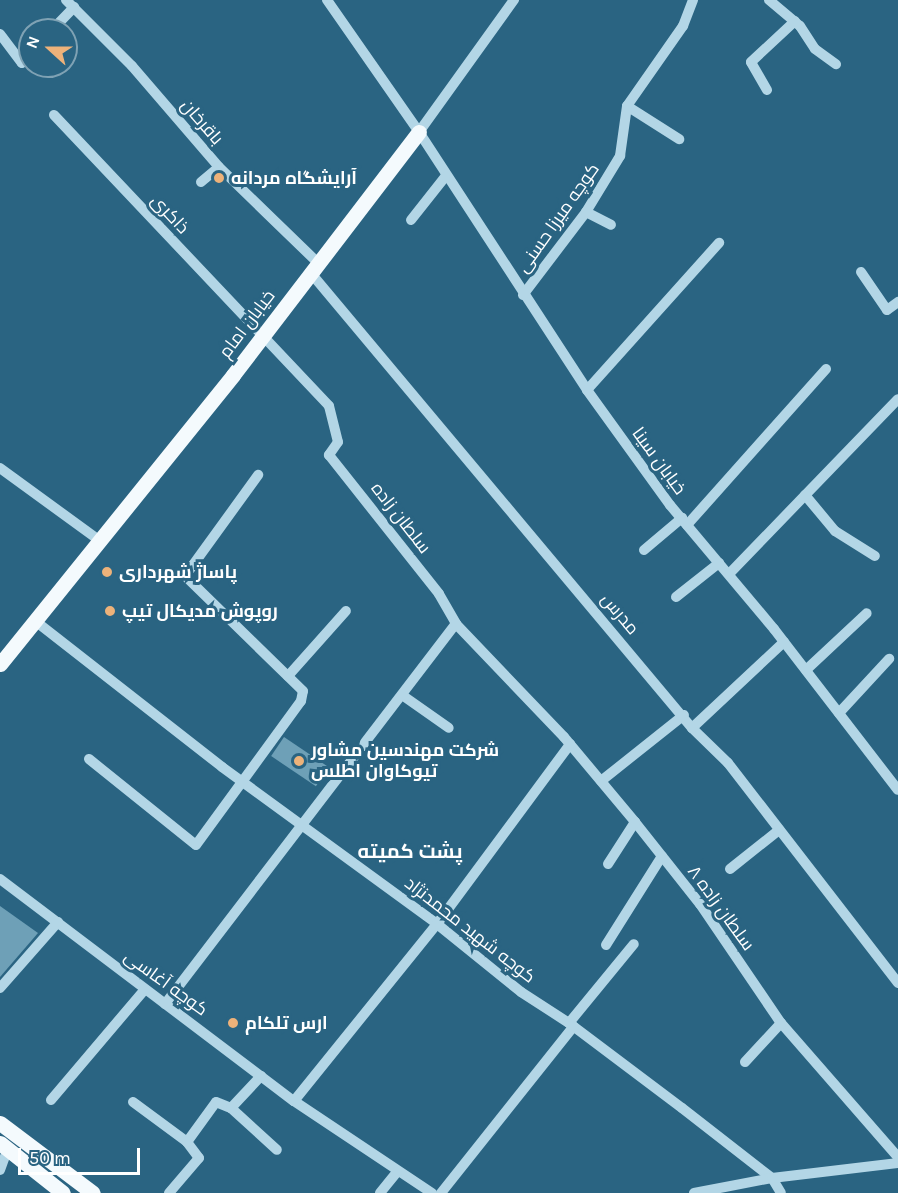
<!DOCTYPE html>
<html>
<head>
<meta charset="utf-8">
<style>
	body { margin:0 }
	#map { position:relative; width:898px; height:1193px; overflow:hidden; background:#2a6482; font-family:Karla,Cairo,sans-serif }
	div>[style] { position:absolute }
	.building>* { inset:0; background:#6ea0b7; transform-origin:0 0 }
	.minor>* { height:10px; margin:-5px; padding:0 5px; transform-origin:5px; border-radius:5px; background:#b3d6e6 }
	.major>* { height:15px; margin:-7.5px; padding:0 7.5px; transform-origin:7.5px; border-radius:7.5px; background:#f4fafd }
	.dots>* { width:16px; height:16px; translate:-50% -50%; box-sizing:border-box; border:3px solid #2a6482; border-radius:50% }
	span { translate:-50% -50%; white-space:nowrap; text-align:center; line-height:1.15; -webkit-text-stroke:6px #2a6482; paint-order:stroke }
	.street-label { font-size:18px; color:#fff }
	.poi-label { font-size:18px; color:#fff; font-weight:700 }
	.left { translate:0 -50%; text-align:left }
	.neighbourhood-label { font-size:20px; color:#fff; font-weight:700 }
	.north { position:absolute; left:18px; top:18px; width:60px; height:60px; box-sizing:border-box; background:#2a6482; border:2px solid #7fa2b4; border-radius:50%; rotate:291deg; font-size:16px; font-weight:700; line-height:24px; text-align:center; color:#fff }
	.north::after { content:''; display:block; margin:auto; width:21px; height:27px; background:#edb27a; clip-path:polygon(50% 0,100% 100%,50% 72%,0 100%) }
	.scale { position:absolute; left:18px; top:1148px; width:122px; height:27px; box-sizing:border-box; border:3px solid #fff; border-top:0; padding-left:8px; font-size:18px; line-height:21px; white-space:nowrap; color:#fff; -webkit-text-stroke:4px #2a6482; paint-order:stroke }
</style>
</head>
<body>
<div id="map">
	<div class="building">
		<div style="left:284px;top:737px;width:54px;height:23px;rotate:34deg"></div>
		<div style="clip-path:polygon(0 906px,38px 933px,0 977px)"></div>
	</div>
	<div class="minor">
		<div style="left:66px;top:0;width:93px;rotate:45deg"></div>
		<div style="left:132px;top:66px;width:133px;rotate:49.3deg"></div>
		<div style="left:219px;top:167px;width:136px;rotate:44.1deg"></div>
		<div style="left:327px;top:0;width:161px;rotate:55.1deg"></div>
		<div style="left:419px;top:132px;width:308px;rotate:56.9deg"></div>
		<div style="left:587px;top:390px;width:142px;rotate:54.2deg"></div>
		<div style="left:670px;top:505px;width:162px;rotate:50deg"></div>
		<div style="left:774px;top:629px;width:203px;rotate:52.4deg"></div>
		<div style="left:769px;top:0;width:40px;rotate:40deg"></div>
		<div style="left:800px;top:26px;width:27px;rotate:57deg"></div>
		<div style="left:815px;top:49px;width:26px;rotate:36deg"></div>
		<div style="left:52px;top:30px;width:32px;rotate:-46deg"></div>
		<div style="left:0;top:34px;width:36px;rotate:53deg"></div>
		<div style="left:22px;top:63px;width:12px;rotate:-48deg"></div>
		<div style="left:767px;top:90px;width:32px;rotate:-120deg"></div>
		<div style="left:751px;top:62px;width:60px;rotate:-43deg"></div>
		<div style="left:627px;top:106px;width:62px;rotate:32.4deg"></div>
		<div style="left:54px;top:115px;width:400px;rotate:46.6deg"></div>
		<div style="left:329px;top:406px;width:37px;rotate:76deg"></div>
		<div style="left:338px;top:442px;width:16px;rotate:125deg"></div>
		<div style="left:329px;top:455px;width:177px;rotate:51.6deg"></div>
		<div style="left:439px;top:594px;width:34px;rotate:60deg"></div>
		<div style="left:456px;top:624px;width:156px;rotate:46.3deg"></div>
		<div style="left:564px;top:737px;width:111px;rotate:50.1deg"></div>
		<div style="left:635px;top:822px;width:105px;rotate:51.6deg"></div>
		<div style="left:700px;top:904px;width:144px;rotate:55.8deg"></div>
		<div style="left:781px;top:1023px;width:178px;rotate:48.9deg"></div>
		<div style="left:419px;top:132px;width:163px;rotate:-54.3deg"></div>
		<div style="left:201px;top:182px;width:23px;rotate:-40deg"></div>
		<div style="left:586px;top:212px;width:28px;rotate:27deg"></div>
		<div style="left:411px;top:220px;width:55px;rotate:-51.7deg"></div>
		<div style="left:310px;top:272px;width:595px;rotate:50.05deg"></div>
		<div style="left:692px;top:728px;width:50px;rotate:44.2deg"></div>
		<div style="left:728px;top:763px;width:278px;rotate:52.3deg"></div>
		<div style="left:861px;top:272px;width:46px;rotate:55.6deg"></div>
		<div style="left:887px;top:310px;width:14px;rotate:-36deg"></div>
		<div style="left:523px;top:295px;width:104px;rotate:-52.8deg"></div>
		<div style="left:586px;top:212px;width:66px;rotate:-58.7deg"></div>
		<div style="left:620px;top:156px;width:50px;rotate:-82deg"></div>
		<div style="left:627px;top:106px;width:98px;rotate:-55deg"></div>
		<div style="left:683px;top:26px;width:28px;rotate:-69deg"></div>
		<div style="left:587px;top:390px;width:198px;rotate:-48.1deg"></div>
		<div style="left:0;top:468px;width:124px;rotate:36.1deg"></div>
		<div style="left:805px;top:495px;width:47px;rotate:50.2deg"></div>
		<div style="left:835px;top:531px;width:47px;rotate:32deg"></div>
		<div style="left:687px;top:525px;width:209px;rotate:-48.3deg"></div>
		<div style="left:644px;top:550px;width:50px;rotate:-40.1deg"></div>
		<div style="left:729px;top:574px;width:243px;rotate:-46deg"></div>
		<div style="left:676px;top:597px;width:55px;rotate:-38.3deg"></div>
		<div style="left:34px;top:620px;width:239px;rotate:38deg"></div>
		<div style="left:222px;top:767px;width:266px;rotate:36.1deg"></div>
		<div style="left:437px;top:924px;width:108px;rotate:39deg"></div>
		<div style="left:521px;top:992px;width:57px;rotate:32.9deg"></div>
		<div style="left:569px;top:1023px;width:141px;rotate:37deg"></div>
		<div style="left:682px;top:1108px;width:114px;rotate:37.9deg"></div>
		<div style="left:772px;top:1178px;width:17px;rotate:59deg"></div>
		<div style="left:806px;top:670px;width:83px;rotate:-43.1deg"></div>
		<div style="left:288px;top:676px;width:87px;rotate:-48.3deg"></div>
		<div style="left:402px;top:695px;width:57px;rotate:35.1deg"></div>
		<div style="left:839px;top:713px;width:74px;rotate:-47.2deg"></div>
		<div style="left:692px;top:728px;width:126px;rotate:-43.1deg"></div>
		<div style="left:89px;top:759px;width:137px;rotate:38.8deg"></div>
		<div style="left:196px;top:845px;width:178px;rotate:-53.9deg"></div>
		<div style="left:301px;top:701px;width:10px;rotate:-79deg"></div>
		<div style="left:303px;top:691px;width:165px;rotate:-135.7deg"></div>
		<div style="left:185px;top:576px;width:125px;rotate:-54.1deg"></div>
		<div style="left:601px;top:781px;width:106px;rotate:-38.5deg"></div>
		<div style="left:608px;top:864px;width:50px;rotate:-57.3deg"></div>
		<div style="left:730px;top:869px;width:63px;rotate:-38.5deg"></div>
		<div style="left:0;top:879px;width:368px;rotate:37.1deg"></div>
		<div style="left:294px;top:1101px;width:166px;rotate:33.7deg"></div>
		<div style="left:606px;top:945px;width:105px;rotate:-57.8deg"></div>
		<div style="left:0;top:988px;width:88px;rotate:-48.7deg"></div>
		<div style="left:165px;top:1004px;width:479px;rotate:-52.6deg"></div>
		<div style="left:569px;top:1023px;width:102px;rotate:-50.6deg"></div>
		<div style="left:745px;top:1062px;width:53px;rotate:-47.3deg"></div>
		<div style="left:51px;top:1100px;width:145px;rotate:-49.7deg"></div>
		<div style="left:294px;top:1101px;width:228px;rotate:-51.1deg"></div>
		<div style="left:437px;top:924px;width:224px;rotate:-53.5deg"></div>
		<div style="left:133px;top:1102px;width:67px;rotate:36.5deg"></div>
		<div style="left:231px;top:1108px;width:62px;rotate:42.4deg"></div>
		<div style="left:0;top:1170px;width:23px;rotate:-70deg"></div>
		<div style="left:169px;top:1193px;width:46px;rotate:-49.4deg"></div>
		<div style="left:199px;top:1158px;width:20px;rotate:-127deg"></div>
		<div style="left:187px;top:1142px;width:49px;rotate:-54.1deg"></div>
		<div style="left:216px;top:1102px;width:16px;rotate:22deg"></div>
		<div style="left:231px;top:1108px;width:44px;rotate:-46.8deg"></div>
		<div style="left:380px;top:1193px;width:27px;rotate:-51deg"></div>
		<div style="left:441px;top:1193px;width:213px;rotate:-51.5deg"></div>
		<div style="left:694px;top:1193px;width:79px;rotate:-10.9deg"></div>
		<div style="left:772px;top:1178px;width:127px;rotate:-6.8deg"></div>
	</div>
	<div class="major">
		<div style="left:0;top:664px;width:371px;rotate:-51.1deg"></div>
		<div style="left:233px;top:375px;width:306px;rotate:-52.6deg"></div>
		<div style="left:0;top:1123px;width:116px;rotate:37deg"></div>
		<div style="left:0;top:1143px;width:80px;rotate:38.4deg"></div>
	</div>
	<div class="dots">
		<div style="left:219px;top:178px;background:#edb27a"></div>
		<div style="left:107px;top:572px;background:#edb27a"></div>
		<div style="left:110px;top:611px;background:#edb27a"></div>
		<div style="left:299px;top:761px;background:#edb27a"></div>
		<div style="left:233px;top:1023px;background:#edb27a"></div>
	</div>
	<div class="street-label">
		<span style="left:202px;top:122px;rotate:49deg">باقرخان</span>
		<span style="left:170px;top:214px;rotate:47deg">ذاکری</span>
		<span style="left:558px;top:218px;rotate:-55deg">کوچه میرزا حسنی</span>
		<span style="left:247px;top:324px;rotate:-53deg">خیابان امام</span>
		<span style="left:659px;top:461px;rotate:54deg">خیابان سینا</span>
		<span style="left:401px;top:518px;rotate:52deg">سلطان زاده</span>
		<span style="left:620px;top:614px;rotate:50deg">مدرس</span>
		<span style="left:721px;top:908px;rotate:54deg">سلطان زاده ۸</span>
		<span style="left:470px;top:930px;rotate:38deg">کوچه شهید محمدنژاد</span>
		<span style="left:166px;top:983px;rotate:36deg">کوچه آغاسی</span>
	</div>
	<div class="poi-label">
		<span class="left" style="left:231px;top:178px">آرایشگاه مردانه</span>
		<span class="left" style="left:119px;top:572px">پاساژ شهرداری</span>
		<span class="left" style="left:122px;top:611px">روپوش مدیکال تیپ</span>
		<span class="left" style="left:311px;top:761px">شرکت مهندسین مشاور<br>تیوکاوان اطلس</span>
		<span class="left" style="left:245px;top:1023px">ارس تلکام</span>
	</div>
	<div class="neighbourhood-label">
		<span style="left:410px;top:851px">پشت کمیته</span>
	</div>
	<div class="north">N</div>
	<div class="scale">50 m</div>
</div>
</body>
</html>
